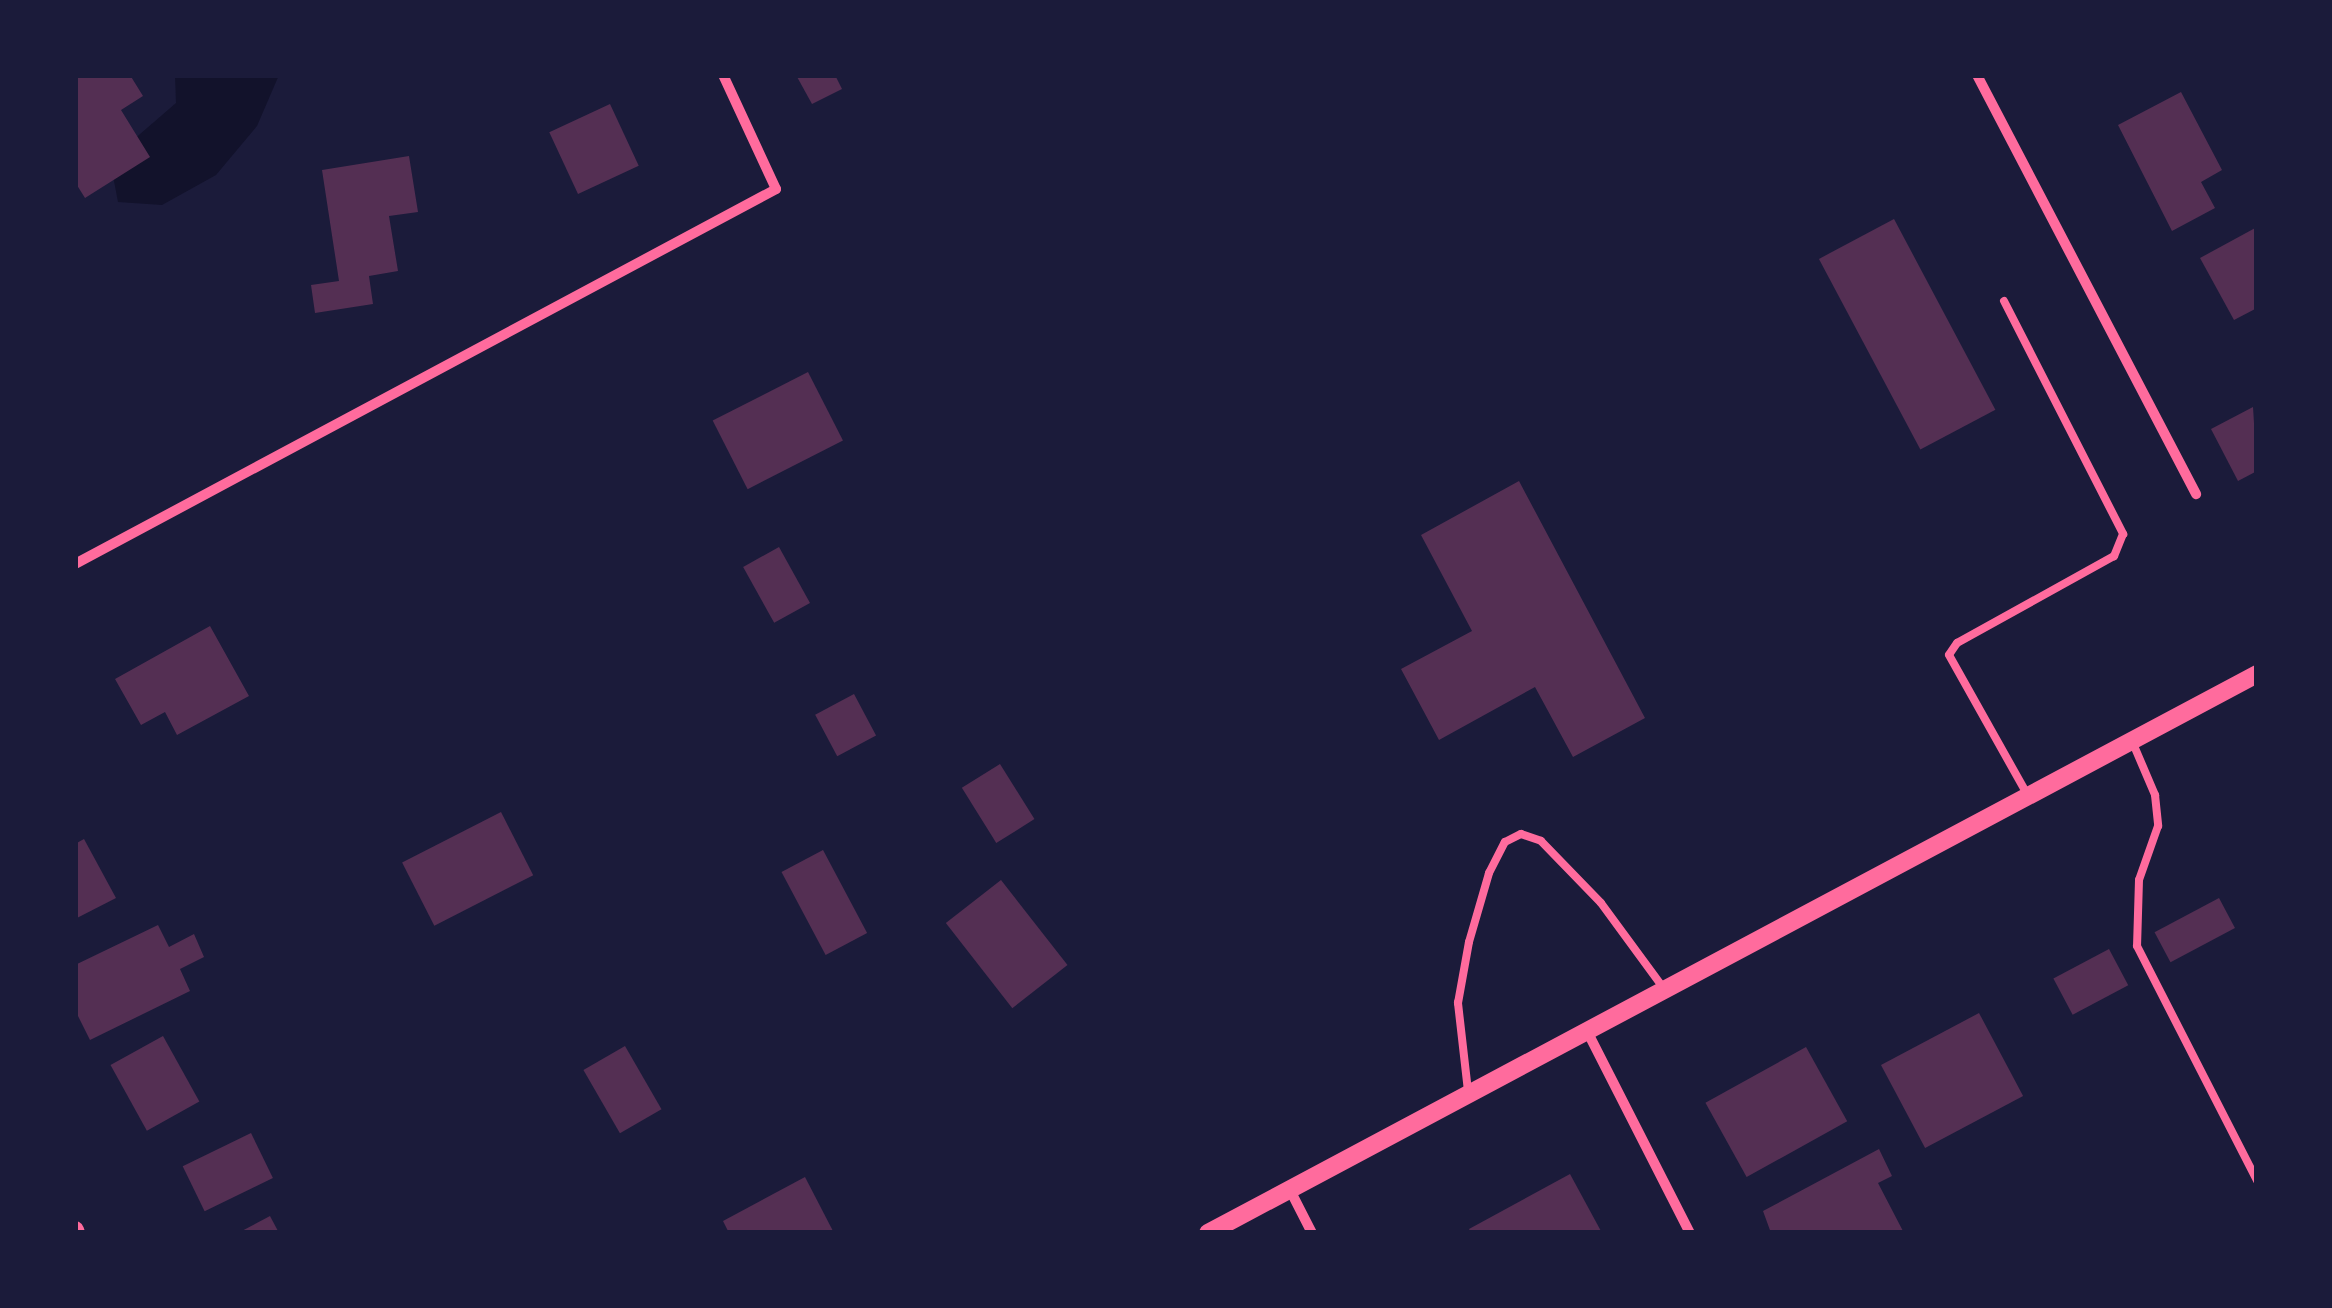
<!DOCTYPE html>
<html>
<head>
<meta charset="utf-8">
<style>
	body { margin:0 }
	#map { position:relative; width:2332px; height:1308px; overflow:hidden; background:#1b1b3a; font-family:"Sofia Sans Condensed",sans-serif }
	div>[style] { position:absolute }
	.water>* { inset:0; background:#12122b }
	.building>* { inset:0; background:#542f53; transform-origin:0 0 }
	.service>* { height:8px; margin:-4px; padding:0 4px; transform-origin:4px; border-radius:4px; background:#ff6b9d }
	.minor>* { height:10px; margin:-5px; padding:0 5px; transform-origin:5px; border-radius:5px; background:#ff6b9d }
	.tertiary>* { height:18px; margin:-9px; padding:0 9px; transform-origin:9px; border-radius:9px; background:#ff6b9d }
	span { translate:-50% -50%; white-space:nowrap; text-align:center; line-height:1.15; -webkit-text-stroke:10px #1b1b3a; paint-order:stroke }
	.frame { position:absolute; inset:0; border:78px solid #1b1b3a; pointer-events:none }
</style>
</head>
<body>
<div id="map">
	<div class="water">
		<div style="clip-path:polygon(175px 75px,279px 75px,257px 126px,216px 175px,162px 205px,118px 202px,110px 160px,176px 103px)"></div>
	</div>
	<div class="building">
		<div style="clip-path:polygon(75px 75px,130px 75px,143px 96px,121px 110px,150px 157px,85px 198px,75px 182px)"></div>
		<div style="clip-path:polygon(796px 75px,835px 75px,842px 89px,812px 104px)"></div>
		<div style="clip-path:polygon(2181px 92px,2222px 170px,2201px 182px,2215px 208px,2172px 231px,2118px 125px)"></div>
		<div style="left:610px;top:104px;width:68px;height:67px;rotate:65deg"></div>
		<div style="clip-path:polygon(409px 156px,418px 212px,389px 216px,398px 271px,369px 276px,373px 304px,315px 313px,311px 285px,339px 281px,322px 170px)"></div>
		<div style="left:1894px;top:219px;width:216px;height:85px;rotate:62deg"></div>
		<div style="clip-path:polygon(2257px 227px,2257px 308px,2234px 320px,2200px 258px)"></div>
		<div style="left:808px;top:372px;width:77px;height:107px;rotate:63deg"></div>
		<div style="clip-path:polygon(2253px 407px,2257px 471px,2238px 481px,2211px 429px)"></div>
		<div style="clip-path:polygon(1519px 481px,1645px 718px,1573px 757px,1535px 687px,1439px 740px,1401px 669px,1472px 631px,1421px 535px)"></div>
		<div style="left:779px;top:547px;width:64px;height:41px;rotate:61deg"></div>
		<div style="clip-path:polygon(210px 626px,249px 696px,177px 735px,165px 712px,141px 725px,115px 679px)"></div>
		<div style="left:854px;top:694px;width:47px;height:44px;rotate:62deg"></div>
		<div style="left:1000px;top:764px;width:65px;height:45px;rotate:58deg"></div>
		<div style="left:501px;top:812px;width:71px;height:111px;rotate:63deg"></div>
		<div style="clip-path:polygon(84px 839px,116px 898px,75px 919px,75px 844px)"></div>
		<div style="left:823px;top:850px;width:94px;height:47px;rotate:62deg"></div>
		<div style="left:1001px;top:880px;width:108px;height:70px;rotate:52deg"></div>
		<div style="left:2219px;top:898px;width:34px;height:73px;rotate:62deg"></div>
		<div style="clip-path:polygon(158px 925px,169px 947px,194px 934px,204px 957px,180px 969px,190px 991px,90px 1040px,75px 1010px,75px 965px)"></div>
		<div style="left:2109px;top:949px;width:41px;height:63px;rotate:62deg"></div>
		<div style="left:1979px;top:1013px;width:94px;height:111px;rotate:62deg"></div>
		<div style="left:163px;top:1036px;width:75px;height:60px;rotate:61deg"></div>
		<div style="left:625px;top:1046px;width:73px;height:48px;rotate:60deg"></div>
		<div style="left:1806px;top:1047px;width:85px;height:115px;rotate:61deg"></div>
		<div style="left:251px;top:1133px;width:50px;height:76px;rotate:64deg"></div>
		<div style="clip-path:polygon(1879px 1149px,1892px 1176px,1878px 1183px,1904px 1233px,1771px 1233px,1763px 1211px)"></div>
		<div style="clip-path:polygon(1570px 1174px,1602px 1233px,1471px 1233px,1469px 1229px)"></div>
		<div style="clip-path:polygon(805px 1177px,834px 1233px,729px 1233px,723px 1221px)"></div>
		<div style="clip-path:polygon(270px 1216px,279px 1233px,238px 1233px)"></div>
	</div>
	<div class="service">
		<div style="left:2004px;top:301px;width:262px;rotate:62.9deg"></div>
		<div style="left:2123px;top:534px;width:24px;rotate:112deg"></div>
		<div style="left:2114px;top:556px;width:179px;rotate:151deg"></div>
		<div style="left:1957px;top:643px;width:14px;rotate:124deg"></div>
		<div style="left:1949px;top:655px;width:162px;rotate:60.7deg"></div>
		<div style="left:2132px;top:741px;width:59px;rotate:66.9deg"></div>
		<div style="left:2155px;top:795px;width:31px;rotate:84deg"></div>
		<div style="left:2158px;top:826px;width:57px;rotate:109.4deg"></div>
		<div style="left:2139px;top:880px;width:66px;rotate:91.7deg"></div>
		<div style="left:2137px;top:946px;width:264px;rotate:62.9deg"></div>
		<div style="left:1468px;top:1091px;width:89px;rotate:-96.5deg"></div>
		<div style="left:1458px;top:1003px;width:62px;rotate:-79.8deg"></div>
		<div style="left:1469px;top:942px;width:72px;rotate:-73.8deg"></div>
		<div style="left:1489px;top:873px;width:35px;rotate:-63deg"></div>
		<div style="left:1505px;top:842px;width:18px;rotate:-27deg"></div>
		<div style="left:1521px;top:834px;width:21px;rotate:19deg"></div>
		<div style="left:1541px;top:841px;width:86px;rotate:45.9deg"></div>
		<div style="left:1601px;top:903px;width:108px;rotate:53.7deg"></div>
	</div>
	<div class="minor">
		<div style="left:1977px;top:75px;width:473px;rotate:62.4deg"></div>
		<div style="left:75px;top:564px;width:795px;rotate:-28.14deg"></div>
		<div style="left:776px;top:189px;width:126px;rotate:-114.9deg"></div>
		<div style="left:1587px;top:1031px;width:227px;rotate:63deg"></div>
		<div style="left:1290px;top:1190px;width:48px;rotate:62.9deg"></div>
	</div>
	<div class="tertiary">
		<div style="left:75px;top:1230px;width:3px;rotate:72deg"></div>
		<div style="left:1208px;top:1233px;width:1189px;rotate:-28.05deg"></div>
	</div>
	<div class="frame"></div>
</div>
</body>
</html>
